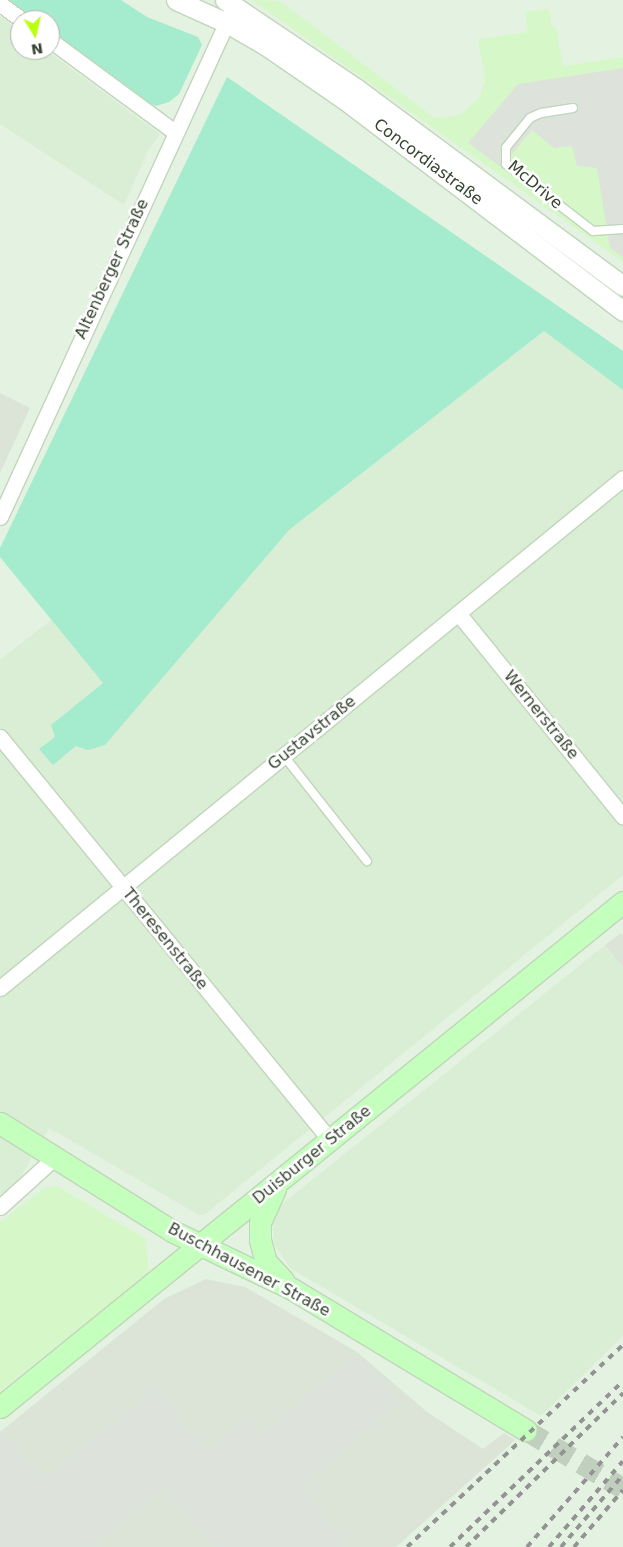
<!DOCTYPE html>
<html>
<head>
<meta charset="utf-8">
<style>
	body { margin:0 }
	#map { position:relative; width:623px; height:1547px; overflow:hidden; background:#e4f2e1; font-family:"DejaVu Sans",sans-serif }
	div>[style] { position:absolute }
	.residential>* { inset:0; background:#daeed5 }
	.commercial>* { inset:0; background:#d6f8c9 }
	.industrial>* { inset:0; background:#dbe4d7 }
	.green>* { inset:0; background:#a5ebce }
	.parking>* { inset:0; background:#dde2db }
	.secondary-tunnel>* { height:21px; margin-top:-10.5px; transform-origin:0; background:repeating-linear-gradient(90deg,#c1cfbe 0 21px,transparent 0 32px) }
	.roads { filter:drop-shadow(1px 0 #c0d6ba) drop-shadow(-1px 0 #c0d6ba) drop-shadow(0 1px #c0d6ba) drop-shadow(0 -1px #c0d6ba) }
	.service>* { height:8px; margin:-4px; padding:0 4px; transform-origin:4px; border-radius:4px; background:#fff }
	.minor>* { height:15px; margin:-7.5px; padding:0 7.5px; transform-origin:7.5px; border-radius:7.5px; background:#fff }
	.tertiary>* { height:19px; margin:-9.5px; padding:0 9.5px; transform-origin:9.5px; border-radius:9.5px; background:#fff }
	.secondary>* { height:21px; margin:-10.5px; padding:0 10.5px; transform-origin:10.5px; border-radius:10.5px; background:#c5ffbe }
	.rail>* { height:4px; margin-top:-2px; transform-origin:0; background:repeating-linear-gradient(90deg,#939393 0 6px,transparent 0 12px) }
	span { translate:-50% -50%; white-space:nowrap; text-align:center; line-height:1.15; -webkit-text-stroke:5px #fff; paint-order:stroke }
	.street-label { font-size:16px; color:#364431 }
	.north { position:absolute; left:10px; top:10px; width:50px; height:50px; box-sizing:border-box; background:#fff; border:1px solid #afb4ad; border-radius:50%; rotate:171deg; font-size:14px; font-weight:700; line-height:20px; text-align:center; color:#364431 }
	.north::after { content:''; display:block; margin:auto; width:18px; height:22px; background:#baff0b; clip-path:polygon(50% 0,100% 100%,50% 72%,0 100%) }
</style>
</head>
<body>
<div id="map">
	<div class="residential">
		<div style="clip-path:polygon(0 16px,20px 31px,20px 50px,46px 50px,160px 134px,148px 151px,124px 205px,0 124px)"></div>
		<div style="clip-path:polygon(544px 331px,623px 390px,623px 875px,204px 1215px,199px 1215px,49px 1128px,19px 1180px,0 1199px,0 660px,51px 620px,103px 683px,51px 725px,55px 737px,40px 749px,53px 765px,76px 746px,223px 605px,289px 530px)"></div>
		<div style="clip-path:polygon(605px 945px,623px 967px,623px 1336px,541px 1416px,290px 1268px,274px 1244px,273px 1226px,282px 1204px)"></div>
	</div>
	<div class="commercial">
		<div style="clip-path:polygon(252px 0,280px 1px,432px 116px,441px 118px,460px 115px,480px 97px,485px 79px,478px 39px,528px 32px,525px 12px,549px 9px,552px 27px,556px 27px,563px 66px,623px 57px,623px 262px)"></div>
		<div style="clip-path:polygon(57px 1186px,146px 1239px,149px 1273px,0 1391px,0 1222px,46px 1187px)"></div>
	</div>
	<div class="industrial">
		<div style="clip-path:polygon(0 393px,30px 408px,0 473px)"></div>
		<div style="clip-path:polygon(621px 933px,623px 936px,623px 967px,605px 945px)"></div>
		<div style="clip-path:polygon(206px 1279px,245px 1287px,357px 1352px,427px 1412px,483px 1449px,504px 1433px,515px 1440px,396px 1547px,0 1547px,0 1432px,164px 1299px)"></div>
	</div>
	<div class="green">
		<div style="clip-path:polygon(5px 0,121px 0,147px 17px,198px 37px,202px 45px,179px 94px,169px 102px,156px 106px,140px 99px,50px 33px,50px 20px,32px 20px)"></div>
		<div style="clip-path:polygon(227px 77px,623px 351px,623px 390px,544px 331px,289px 530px,105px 745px,88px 750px,76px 746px,53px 765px,39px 749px,55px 737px,51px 725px,103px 683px,0 557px,0 548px)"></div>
	</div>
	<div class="parking">
		<div style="clip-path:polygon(623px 68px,623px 257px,610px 248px,597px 168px,577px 166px,572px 146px,554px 148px,532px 130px,501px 167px,468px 143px,518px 84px)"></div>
		<div style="clip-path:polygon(358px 1355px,400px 1401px,302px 1487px,350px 1547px,213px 1547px,164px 1489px,93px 1547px,0 1547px,0 1434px,4px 1431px,44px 1478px,157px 1388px,207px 1452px,245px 1420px,259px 1433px)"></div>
	</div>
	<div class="secondary-tunnel">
		<div style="left:526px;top:1430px;width:113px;rotate:30.9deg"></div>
	</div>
	<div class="roads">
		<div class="service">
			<div style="left:573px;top:108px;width:32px;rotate:171deg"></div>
			<div style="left:541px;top:113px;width:12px;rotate:156deg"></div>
			<div style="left:530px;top:118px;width:38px;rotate:129deg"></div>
			<div style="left:506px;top:148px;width:16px;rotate:90deg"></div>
			<div style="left:506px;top:164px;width:110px;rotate:37.6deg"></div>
			<div style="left:593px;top:231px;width:30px;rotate:-4deg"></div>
			<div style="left:284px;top:756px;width:134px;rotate:51.7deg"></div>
		</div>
		<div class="minor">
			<div style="left:0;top:4px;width:27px;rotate:36deg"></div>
			<div style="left:50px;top:40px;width:155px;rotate:36.4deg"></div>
			<div style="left:0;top:517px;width:554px;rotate:-65.38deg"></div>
			<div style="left:458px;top:613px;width:262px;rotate:51deg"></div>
			<div style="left:0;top:737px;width:521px;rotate:50.69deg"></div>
			<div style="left:0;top:988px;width:805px;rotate:-39.3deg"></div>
			<div style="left:0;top:1207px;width:73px;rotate:-42.2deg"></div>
		</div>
		<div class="tertiary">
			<div style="left:176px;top:0;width:56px;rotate:24.3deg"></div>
			<div style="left:227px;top:23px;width:44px;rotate:30.1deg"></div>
			<div style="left:265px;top:45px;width:97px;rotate:34.5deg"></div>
			<div style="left:345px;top:100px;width:349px;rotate:37.2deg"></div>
			<div style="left:225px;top:0;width:159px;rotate:34deg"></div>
			<div style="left:357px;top:89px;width:331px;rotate:36.5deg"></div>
		</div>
		<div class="secondary">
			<div style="left:0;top:1123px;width:203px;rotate:32.1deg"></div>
			<div style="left:172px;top:1231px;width:133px;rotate:25.8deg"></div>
			<div style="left:292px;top:1289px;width:273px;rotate:31.1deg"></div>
			<div style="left:275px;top:1189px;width:37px;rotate:114deg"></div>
			<div style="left:260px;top:1223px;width:17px;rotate:90deg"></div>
			<div style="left:260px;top:1240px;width:23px;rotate:75deg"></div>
			<div style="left:266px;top:1262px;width:25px;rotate:47deg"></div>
			<div style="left:0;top:1407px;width:802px;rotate:-39.03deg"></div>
		</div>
	</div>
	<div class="rail">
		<div style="left:407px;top:1547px;width:296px;rotate:-43.1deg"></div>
		<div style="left:450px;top:1547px;width:240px;rotate:-43.8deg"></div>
		<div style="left:466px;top:1547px;width:220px;rotate:-44.4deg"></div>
		<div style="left:527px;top:1547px;width:146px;rotate:-48.9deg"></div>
		<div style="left:549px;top:1547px;width:113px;rotate:-49.3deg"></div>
		<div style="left:561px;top:1547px;width:95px;rotate:-49.3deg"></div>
		<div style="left:574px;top:1547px;width:75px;rotate:-49.3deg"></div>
	</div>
	<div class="street-label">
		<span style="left:428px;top:162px;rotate:37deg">Concordiastraße</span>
		<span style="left:535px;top:185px;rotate:40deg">McDrive</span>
		<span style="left:112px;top:269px;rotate:-65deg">Altenberger Straße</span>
		<span style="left:541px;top:715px;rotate:51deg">Wernerstraße</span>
		<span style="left:312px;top:733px;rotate:-39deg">Gustavstraße</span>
		<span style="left:165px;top:939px;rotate:51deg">Theresenstraße</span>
		<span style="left:312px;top:1155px;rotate:-39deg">Duisburger Straße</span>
		<span style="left:249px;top:1270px;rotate:28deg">Buschhausener Straße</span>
	</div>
	<div class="north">N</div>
</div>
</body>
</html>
